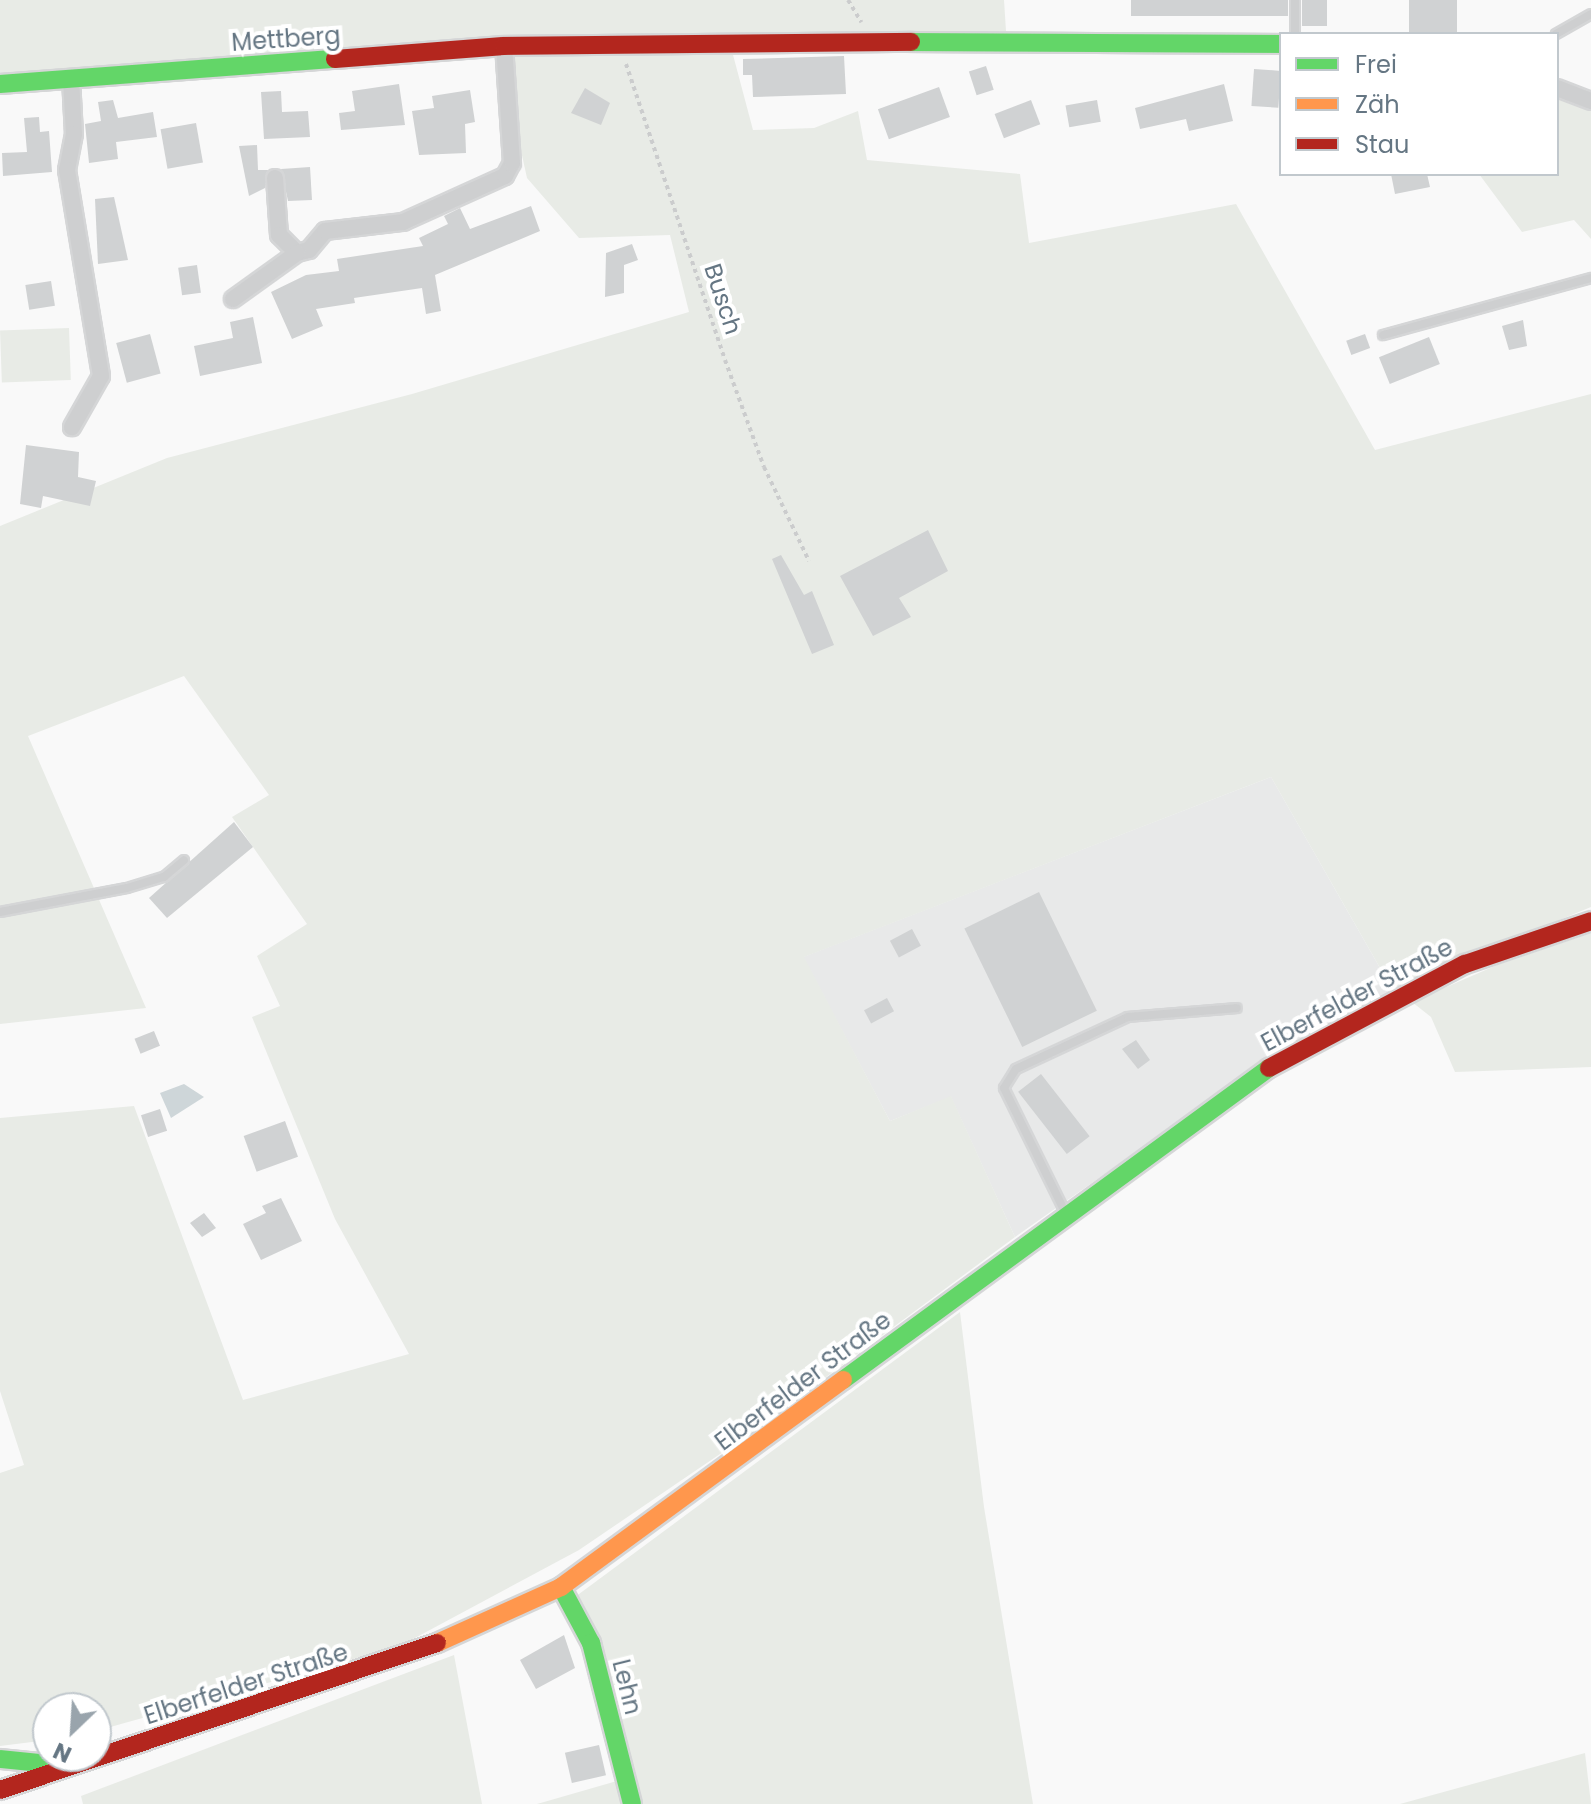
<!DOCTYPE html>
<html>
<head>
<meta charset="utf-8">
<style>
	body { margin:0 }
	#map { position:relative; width:1591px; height:1804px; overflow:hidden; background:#f9f9f9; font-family:Poppins,sans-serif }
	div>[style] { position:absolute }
	.built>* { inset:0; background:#e8e9e9 }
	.green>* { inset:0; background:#e8ebe6; transform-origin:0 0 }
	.water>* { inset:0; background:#ced6d9 }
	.building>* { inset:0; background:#d0d2d3; transform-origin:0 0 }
	.path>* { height:4px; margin-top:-2px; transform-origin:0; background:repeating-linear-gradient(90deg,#cbcccd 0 4px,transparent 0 8px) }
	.roads { filter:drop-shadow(2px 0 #d5d6d7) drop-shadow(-2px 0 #d5d6d7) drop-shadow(0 2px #d5d6d7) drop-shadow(0 -2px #d5d6d7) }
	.lane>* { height:8px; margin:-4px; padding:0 4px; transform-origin:4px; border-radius:4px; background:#cecfd0 }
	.street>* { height:16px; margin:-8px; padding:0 8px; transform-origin:8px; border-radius:8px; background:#cecfd0 }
	.fast>* { height:18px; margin:-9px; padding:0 9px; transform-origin:9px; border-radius:9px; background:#63d668 }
	.slow>* { height:18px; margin:-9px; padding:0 9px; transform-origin:9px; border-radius:9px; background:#ff974d }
	.jam>* { height:18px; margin:-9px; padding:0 9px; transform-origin:9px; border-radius:9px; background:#b3261e }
	span { translate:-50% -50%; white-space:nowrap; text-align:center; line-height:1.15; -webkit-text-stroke:8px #fff; paint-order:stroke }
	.street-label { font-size:24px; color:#657683 }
	.legend { position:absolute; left:1279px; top:32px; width:280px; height:144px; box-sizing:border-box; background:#fff; border:2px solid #c1c8cd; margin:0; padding:10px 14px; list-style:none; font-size:24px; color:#657683 }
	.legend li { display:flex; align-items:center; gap:16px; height:40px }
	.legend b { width:40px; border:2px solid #c1c8cd }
	.north { position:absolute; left:32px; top:1692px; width:80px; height:80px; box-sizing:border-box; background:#fff; border:2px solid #c1c8cd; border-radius:50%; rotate:205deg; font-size:22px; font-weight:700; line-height:32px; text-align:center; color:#657683 }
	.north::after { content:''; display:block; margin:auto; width:28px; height:36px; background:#99a4ac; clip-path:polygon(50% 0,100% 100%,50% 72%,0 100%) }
</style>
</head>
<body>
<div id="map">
	<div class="built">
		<div style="clip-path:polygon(1271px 777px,1392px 989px,1277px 1053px,1015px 1237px,951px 1097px,890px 1121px,803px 957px)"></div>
	</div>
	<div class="green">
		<div style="clip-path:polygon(0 0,1004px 0,1006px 31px,807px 32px,0 75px)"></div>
		<div style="clip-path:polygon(732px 51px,753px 130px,814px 128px,858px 111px,867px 160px,1020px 174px,1029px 243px,1236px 204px,1375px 450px,1591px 394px,1591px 907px,1392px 989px,1271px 777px,804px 957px,890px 1121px,951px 1096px,1015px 1237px,745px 1437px,579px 1550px,400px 1646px,96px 1731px,96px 1708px,48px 1708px,48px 1740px,0 1746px,0 1473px,24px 1465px,0 1391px,0 1118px,134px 1106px,243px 1400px,409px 1354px,335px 1219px,252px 1017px,280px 1006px,257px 956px,307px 924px,232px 817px,269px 795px,184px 676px,28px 736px,146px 1008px,0 1024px,0 526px,167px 458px,412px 394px,689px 312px,670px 235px,579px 238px,527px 178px,500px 56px)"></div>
		<div style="clip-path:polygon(1557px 94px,1591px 106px,1591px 239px,1574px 220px,1522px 232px,1479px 174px,1557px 174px)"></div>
		<div style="left:69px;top:328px;width:52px;height:69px;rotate:88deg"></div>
		<div style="clip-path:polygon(1591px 933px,1591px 1067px,1455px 1072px,1431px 1017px,1412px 1002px,1497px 965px)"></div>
		<div style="clip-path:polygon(960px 1312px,984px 1507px,1033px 1804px,638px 1804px,575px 1597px)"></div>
		<div style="clip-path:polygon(454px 1655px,482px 1804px,83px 1804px,81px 1796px)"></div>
		<div style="clip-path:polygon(1585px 1753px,1591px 1804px,1400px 1804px)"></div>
		<div style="clip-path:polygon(617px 1781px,623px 1804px,537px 1804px)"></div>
	</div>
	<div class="water">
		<div style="clip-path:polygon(184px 1084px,204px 1097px,171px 1118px,160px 1093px)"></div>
	</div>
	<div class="building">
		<div style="left:1131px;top:0;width:157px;height:16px"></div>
		<div style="left:1302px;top:0;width:25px;height:26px"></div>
		<div style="left:1409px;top:0;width:48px;height:33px"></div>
		<div style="clip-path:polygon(844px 56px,846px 94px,753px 97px,752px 75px,743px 75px,743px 59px)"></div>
		<div style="left:986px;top:66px;width:25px;height:18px;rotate:72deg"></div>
		<div style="left:1254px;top:69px;width:27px;height:37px;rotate:4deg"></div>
		<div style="clip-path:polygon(399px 84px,405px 125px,341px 130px,339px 113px,355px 111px,352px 91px)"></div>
		<div style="clip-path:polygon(1224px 84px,1233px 121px,1189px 131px,1186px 119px,1140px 129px,1135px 108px)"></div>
		<div style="left:939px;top:87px;width:32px;height:65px;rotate:70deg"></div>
		<div style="clip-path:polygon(585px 88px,610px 103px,601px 125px,571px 113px)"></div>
		<div style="clip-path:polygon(470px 90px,475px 122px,465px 124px,466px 153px,419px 155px,412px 111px,434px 108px,432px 96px)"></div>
		<div style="clip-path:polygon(281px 91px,282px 112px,308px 111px,310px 137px,264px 139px,261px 92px)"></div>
		<div style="clip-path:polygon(113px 100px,118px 118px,153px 112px,157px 137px,116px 142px,118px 159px,89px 163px,85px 124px,101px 121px,98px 102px)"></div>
		<div style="left:1031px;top:100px;width:26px;height:39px;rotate:69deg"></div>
		<div style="left:1097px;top:100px;width:22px;height:32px;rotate:80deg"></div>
		<div style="clip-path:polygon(39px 117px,40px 132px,49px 131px,52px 172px,3px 176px,2px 153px,27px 152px,24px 118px)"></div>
		<div style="left:196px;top:123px;width:40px;height:36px;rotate:80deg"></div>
		<div style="clip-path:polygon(257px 145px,258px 170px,268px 170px,265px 188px,249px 196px,239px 146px)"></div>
		<div style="clip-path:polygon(310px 167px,312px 200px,288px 201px,281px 169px)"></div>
		<div style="clip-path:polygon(1391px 174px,1427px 174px,1430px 187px,1395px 194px)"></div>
		<div style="clip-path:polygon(114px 197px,128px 260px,98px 264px,95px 199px)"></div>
		<div style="clip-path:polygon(531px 206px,540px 231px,435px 275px,441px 311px,426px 314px,422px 288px,354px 298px,355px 303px,316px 309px,323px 326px,292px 339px,271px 292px,306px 275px,339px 271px,337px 259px,423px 246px,419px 238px,448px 224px,444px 216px,460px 208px,470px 229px)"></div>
		<div style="clip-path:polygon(632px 244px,638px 260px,624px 265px,624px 293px,605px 297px,606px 253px)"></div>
		<div style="left:197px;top:265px;width:28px;height:19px;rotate:82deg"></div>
		<div style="left:51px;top:281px;width:25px;height:26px;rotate:81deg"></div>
		<div style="clip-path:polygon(253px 317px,262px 363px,200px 376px,194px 346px,233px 338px,230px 322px)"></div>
		<div style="clip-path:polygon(1523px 320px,1527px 346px,1509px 350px,1502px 326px)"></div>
		<div style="left:150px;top:334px;width:41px;height:35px;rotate:75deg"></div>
		<div style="left:1365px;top:334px;width:15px;height:20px;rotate:70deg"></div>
		<div style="left:1429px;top:337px;width:29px;height:54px;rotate:68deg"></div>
		<div style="clip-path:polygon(26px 445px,79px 452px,78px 477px,96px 481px,90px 506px,43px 496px,41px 508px,20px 504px)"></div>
		<div style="clip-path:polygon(928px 530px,948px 571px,899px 598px,911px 617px,873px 636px,840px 576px)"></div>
		<div style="clip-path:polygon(781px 555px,804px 595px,812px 591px,834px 645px,812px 654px,772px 559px)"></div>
		<div style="clip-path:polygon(234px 822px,253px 847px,167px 918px,149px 898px)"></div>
		<div style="left:1039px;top:892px;width:132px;height:83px;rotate:64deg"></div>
		<div style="left:912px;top:929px;width:19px;height:25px;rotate:62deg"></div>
		<div style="left:887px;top:998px;width:15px;height:26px;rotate:62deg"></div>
		<div style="left:154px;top:1031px;width:16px;height:21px;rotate:68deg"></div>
		<div style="clip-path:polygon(1136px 1040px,1150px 1060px,1138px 1069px,1122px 1049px)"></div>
		<div style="left:1041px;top:1074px;width:79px;height:29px;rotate:52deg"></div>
		<div style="left:160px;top:1109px;width:23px;height:20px;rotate:72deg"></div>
		<div style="left:285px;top:1121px;width:38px;height:44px;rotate:70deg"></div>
		<div style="clip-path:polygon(281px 1198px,302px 1241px,261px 1260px,243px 1224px,266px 1213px,262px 1206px)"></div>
		<div style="clip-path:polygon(204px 1213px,216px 1228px,202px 1237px,190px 1223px)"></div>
		<div style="clip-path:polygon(564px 1635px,575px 1668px,536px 1689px,520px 1660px)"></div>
		<div style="left:599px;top:1745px;width:31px;height:35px;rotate:77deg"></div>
	</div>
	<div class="path">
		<div style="left:848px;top:0;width:26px;rotate:59deg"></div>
		<div style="left:626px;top:64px;width:312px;rotate:71.5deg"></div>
		<div style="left:725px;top:360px;width:114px;rotate:70deg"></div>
		<div style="left:764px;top:467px;width:104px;rotate:64.4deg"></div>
	</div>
	<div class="roads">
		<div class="lane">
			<div style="left:1295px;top:34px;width:34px;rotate:-90deg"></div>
			<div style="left:1556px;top:34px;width:40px;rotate:-29.7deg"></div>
			<div style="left:1383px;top:335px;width:216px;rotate:-15.3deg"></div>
			<div style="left:0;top:912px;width:129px;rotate:-10.7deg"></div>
			<div style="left:127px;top:888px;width:39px;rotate:-17deg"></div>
			<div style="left:164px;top:877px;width:26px;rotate:-40deg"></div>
			<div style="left:1065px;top:1212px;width:138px;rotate:-116.2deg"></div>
			<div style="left:1004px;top:1088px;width:22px;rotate:-58deg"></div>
			<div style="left:1016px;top:1069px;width:123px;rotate:-24.9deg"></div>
			<div style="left:1128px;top:1017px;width:109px;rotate:-4.7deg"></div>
		</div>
		<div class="street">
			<div style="left:71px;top:79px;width:55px;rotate:86.9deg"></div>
			<div style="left:74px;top:134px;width:37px;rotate:101deg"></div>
			<div style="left:67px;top:170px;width:209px;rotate:80.6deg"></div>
			<div style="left:101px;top:376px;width:59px;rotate:119.6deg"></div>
			<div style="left:1557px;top:88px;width:36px;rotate:21deg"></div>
			<div style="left:275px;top:178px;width:57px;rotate:86deg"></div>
			<div style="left:279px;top:235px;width:25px;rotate:45deg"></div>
			<div style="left:297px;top:253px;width:12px;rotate:-14deg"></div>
			<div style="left:309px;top:250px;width:25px;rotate:-50deg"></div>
			<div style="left:325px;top:231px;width:79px;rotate:-6.6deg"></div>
			<div style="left:403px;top:222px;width:112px;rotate:-24.3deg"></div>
			<div style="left:505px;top:176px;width:15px;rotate:-62deg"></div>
			<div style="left:512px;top:163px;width:117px;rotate:-93.9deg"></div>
			<div style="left:233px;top:299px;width:79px;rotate:-35.7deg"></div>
		</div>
		<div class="fast">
			<div style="left:911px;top:42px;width:370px;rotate:0.3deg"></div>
			<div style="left:0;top:84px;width:336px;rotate:-4.3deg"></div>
			<div style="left:843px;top:1380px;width:528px;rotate:-36.22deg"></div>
			<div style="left:561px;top:1587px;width:64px;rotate:61.8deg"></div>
			<div style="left:591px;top:1643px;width:166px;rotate:75.7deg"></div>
			<div style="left:0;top:1759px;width:60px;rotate:5.7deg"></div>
		</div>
		<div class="slow">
			<div style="left:437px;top:1643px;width:136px;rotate:-24.3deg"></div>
			<div style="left:561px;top:1587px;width:350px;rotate:-36.3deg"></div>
		</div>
		<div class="jam">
			<div style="left:335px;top:59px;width:169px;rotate:-4.4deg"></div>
			<div style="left:504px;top:46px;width:407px;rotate:-0.6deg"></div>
			<div style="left:1269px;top:1068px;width:222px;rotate:-28deg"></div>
			<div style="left:1465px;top:964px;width:133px;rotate:-18.8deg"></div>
			<div style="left:0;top:1790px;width:461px;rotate:-18.6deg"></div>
		</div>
	</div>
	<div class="street-label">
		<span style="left:286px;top:39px;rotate:-4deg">Mettberg</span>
		<span style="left:723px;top:299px;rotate:72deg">Busch</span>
		<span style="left:1357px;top:995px;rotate:-28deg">Elberfelder Straße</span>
		<span style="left:803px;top:1381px;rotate:-37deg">Elberfelder Straße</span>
		<span style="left:246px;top:1684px;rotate:-18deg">Elberfelder Straße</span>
		<span style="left:627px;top:1687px;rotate:76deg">Lehn</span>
	</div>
	<ul class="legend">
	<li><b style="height:10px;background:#63d668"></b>Frei</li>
	<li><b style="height:10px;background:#ff974d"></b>Zäh</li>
	<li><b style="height:10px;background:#b3261e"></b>Stau</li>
	</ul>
	<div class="north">N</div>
</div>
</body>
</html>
